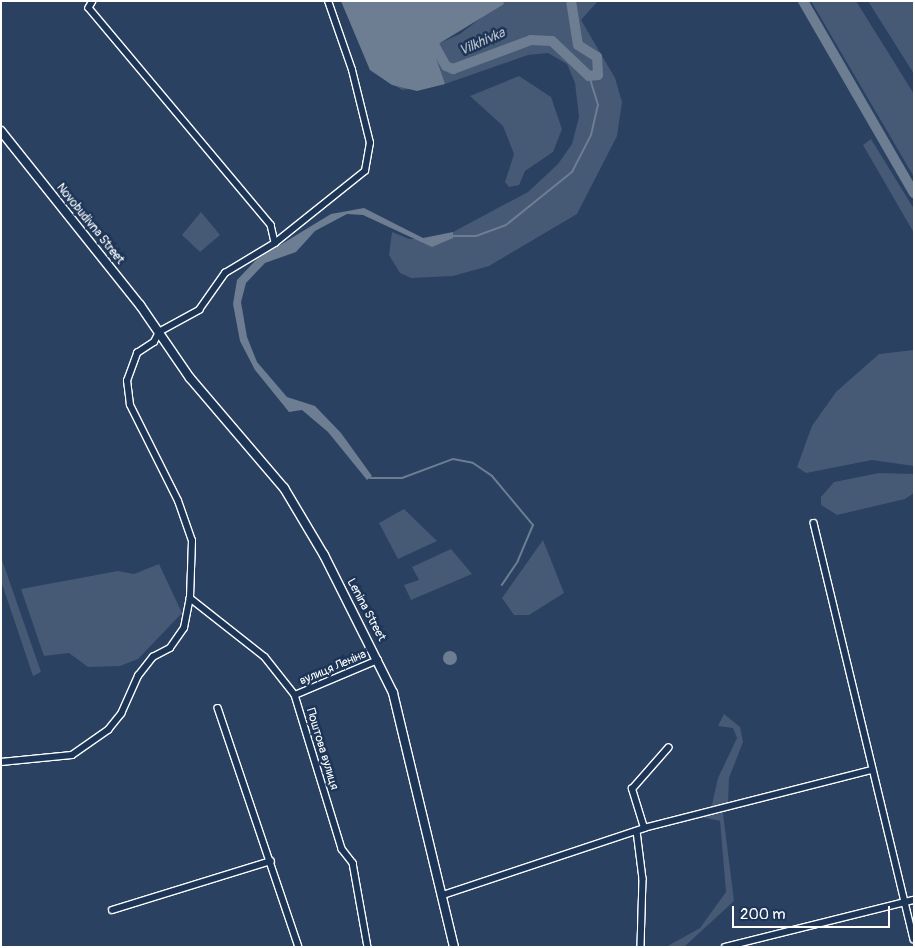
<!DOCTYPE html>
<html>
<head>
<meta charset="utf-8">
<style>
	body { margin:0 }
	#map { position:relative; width:915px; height:948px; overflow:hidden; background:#2a4161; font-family:Pangolin,sans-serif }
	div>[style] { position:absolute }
	.green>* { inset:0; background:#465975 }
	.water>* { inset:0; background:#6d7d92 }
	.round { border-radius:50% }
	.stream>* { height:2px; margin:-1px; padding:0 1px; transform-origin:1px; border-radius:1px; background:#6d7d92 }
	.river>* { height:10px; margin:-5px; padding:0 5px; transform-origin:5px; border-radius:5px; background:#6d7d92 }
	.roads { filter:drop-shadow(1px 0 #fff) drop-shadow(-1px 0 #fff) drop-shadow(0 1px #fff) drop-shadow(0 -1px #fff) }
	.street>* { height:5.5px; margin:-2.75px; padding:0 2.75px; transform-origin:2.75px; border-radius:2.75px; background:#1d3557 }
	.secondary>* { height:8px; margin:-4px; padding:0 4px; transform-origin:4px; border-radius:4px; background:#1d3557 }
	span { translate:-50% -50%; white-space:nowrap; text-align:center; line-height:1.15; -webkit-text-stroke:5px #1d3557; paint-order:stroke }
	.street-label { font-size:12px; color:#fff }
	.water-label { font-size:14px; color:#b6bec8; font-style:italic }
	.frame { position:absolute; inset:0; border:2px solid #fff; pointer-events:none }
	.scale { position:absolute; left:732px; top:906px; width:158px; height:22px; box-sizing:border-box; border:2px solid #fff; border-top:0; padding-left:6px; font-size:15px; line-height:18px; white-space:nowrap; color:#fff; -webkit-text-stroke:4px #1d3557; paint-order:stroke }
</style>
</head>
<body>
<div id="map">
	<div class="green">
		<div style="clip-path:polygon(341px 1px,434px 52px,440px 43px,460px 34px,503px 1px,598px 1px,581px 20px,615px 78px,622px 102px,617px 136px,577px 214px,489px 266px,453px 276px,411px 278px,400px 273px,389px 255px,392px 232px,409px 239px,453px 238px,453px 232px,528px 192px,558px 164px,572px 144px,579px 117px,575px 83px,567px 64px,548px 53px,528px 55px,445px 84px,402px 90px,370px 70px)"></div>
		<div style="clip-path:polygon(811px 1px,856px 1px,914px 94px,914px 177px)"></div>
		<div style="clip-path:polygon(868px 1px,914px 1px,914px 74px)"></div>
		<div style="clip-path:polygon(519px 76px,551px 97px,562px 129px,553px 152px,525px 171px,519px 185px,509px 187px,505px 182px,514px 154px,503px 126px,470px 96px)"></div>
		<div style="clip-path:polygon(871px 139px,914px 209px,914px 233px,863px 145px)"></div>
		<div style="clip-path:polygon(201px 212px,220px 235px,200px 252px,182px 235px)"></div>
		<div style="clip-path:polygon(914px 350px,914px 466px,872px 460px,806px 473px,797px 467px,812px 426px,836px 392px,879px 354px)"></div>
		<div style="clip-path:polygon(879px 473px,914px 474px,914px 493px,905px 499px,837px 515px,821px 505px,821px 497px,834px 482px)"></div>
		<div style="clip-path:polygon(404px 509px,437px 541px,398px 559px,379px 523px)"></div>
		<div style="clip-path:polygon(543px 540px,564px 593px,529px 615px,514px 615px,502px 598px)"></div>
		<div style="clip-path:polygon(451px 549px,472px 574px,411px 600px,404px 585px,419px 580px,412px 567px)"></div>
		<div style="clip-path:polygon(1px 557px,41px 672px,33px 676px,1px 581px)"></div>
		<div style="clip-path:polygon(159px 564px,182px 613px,138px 659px,120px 666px,88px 667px,69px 653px,44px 656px,21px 589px,118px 571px,134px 574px)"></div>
		<div style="clip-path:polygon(724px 714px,740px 727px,743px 742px,729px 778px,728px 804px,711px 809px,718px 778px,737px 738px,733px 728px,718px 726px)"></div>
		<div style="clip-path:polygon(723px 813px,734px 901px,684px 947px,666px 947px,700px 928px,726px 892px,720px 821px,702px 817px)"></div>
	</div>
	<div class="water">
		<div style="clip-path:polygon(341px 1px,503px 1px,504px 4px,440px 43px,434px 52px,445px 84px,417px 91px,392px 85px,370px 70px)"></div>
		<div style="clip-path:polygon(364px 208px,423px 238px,453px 232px,453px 238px,432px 247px,363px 215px,347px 214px,315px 231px,296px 252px,265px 263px,246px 283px,241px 302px,247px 337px,257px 362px,287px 397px,315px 406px,341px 433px,372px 476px,367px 480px,328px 432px,302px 410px,289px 412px,255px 370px,240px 341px,233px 304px,237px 280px,257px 259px,331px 214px)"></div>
		<div class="round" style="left:443px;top:651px;width:14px;height:14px"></div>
	</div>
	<div class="stream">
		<div style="left:452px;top:236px;width:24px"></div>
		<div style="left:476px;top:236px;width:32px;rotate:-20deg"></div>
		<div style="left:506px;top:225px;width:85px;rotate:-38.8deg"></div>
		<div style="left:572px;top:172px;width:42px;rotate:-62.8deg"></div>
		<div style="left:591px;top:135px;width:31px;rotate:-77deg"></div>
		<div style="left:598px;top:105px;width:30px;rotate:-107deg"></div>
		<div style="left:370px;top:478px;width:32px"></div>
		<div style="left:402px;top:478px;width:54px;rotate:-20.4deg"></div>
		<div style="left:453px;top:459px;width:20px;rotate:11deg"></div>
		<div style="left:473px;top:463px;width:23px;rotate:34deg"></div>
		<div style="left:492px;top:476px;width:64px;rotate:50.1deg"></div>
		<div style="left:533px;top:525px;width:39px;rotate:113deg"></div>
		<div style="left:518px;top:561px;width:29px;rotate:124deg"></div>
	</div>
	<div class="river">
		<div style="left:803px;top:1px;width:222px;rotate:60deg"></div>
		<div style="left:431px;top:39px;width:31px;rotate:61deg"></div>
		<div style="left:446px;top:66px;width:8px;rotate:23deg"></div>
		<div style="left:453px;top:69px;width:83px;rotate:-20.4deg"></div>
		<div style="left:531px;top:40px;width:21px;rotate:3deg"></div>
		<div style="left:552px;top:41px;width:51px;rotate:43.4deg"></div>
		<div style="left:589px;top:76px;width:9px;rotate:-6deg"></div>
		<div style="left:598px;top:75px;width:18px;rotate:-93deg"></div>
		<div style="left:597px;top:57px;width:22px;rotate:-148deg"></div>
		<div style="left:578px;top:45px;width:45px;rotate:-99deg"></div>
	</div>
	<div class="roads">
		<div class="street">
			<div style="left:93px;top:1px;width:8px;rotate:120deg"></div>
			<div style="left:89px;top:8px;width:283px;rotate:50deg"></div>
			<div style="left:271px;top:225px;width:18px;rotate:77deg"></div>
			<div style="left:814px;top:523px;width:428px;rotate:76.5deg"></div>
			<div style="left:190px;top:598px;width:95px;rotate:38.2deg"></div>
			<div style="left:265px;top:657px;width:48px;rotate:51.7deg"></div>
			<div style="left:295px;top:695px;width:161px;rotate:73deg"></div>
			<div style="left:342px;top:849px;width:18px;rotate:52deg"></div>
			<div style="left:353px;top:863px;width:85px;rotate:79.9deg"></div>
			<div style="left:295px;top:695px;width:90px;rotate:-22.9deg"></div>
			<div style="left:218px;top:708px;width:252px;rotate:71.3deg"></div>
			<div style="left:1px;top:762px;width:71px;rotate:-5.6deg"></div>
			<div style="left:72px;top:755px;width:44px;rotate:-34.8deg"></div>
			<div style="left:108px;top:730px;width:21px;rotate:-51deg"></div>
			<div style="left:121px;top:714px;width:42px;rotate:-65.9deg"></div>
			<div style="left:138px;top:676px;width:24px;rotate:-52deg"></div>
			<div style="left:153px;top:657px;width:19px;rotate:-28deg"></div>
			<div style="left:170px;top:648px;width:24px;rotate:-55deg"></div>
			<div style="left:184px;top:628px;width:31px;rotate:-79deg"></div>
			<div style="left:190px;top:598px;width:57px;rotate:-88deg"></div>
			<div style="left:192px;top:541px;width:42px;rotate:-109.3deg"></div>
			<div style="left:178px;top:501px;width:107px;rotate:-116.6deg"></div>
			<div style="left:130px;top:405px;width:24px;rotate:-97deg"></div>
			<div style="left:127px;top:381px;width:30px;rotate:-70deg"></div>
			<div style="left:137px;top:353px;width:20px;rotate:-33deg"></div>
			<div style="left:154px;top:342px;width:11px;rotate:-63deg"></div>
			<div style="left:159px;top:332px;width:46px;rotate:-28.8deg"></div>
			<div style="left:199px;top:310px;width:45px;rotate:-54.9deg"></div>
			<div style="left:225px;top:273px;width:58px;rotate:-31deg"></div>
			<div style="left:275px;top:243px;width:115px;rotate:-38.7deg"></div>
			<div style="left:365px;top:171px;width:28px;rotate:-80deg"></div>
			<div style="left:370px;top:143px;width:75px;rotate:-103.9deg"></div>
			<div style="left:352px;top:70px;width:73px;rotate:-109.2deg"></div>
			<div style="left:644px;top:828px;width:41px;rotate:-107.1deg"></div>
			<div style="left:632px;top:789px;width:55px;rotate:-48.7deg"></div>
			<div style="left:637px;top:831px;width:48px;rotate:82.9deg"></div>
			<div style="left:643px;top:879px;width:68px;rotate:91.7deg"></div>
			<div style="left:443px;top:895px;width:212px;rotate:-18.4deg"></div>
			<div style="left:644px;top:828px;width:235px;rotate:-14.3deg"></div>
			<div style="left:112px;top:910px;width:166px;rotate:-17.1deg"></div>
			<div style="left:725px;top:947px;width:195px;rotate:-14deg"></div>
		</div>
		<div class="secondary">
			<div style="left:1px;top:131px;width:223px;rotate:51.4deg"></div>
			<div style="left:140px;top:305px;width:88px;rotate:55.6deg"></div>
			<div style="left:190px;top:378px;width:145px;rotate:49.5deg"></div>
			<div style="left:284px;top:488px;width:78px;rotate:59.2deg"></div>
			<div style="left:324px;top:555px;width:154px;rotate:63.4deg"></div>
			<div style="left:393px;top:693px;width:261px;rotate:76.5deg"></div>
		</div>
	</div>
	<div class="street-label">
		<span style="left:90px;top:224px;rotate:51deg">Novobudivna Street</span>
		<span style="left:366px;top:610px;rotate:62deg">Lenina Street</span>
		<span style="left:333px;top:668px;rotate:-23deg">вулиця Леніна</span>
		<span style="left:322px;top:749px;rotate:73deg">Поштова вулиця</span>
	</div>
	<div class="water-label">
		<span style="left:482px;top:42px;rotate:-24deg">Vilkhivka</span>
	</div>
	<div class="frame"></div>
	<div class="scale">200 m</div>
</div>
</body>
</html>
